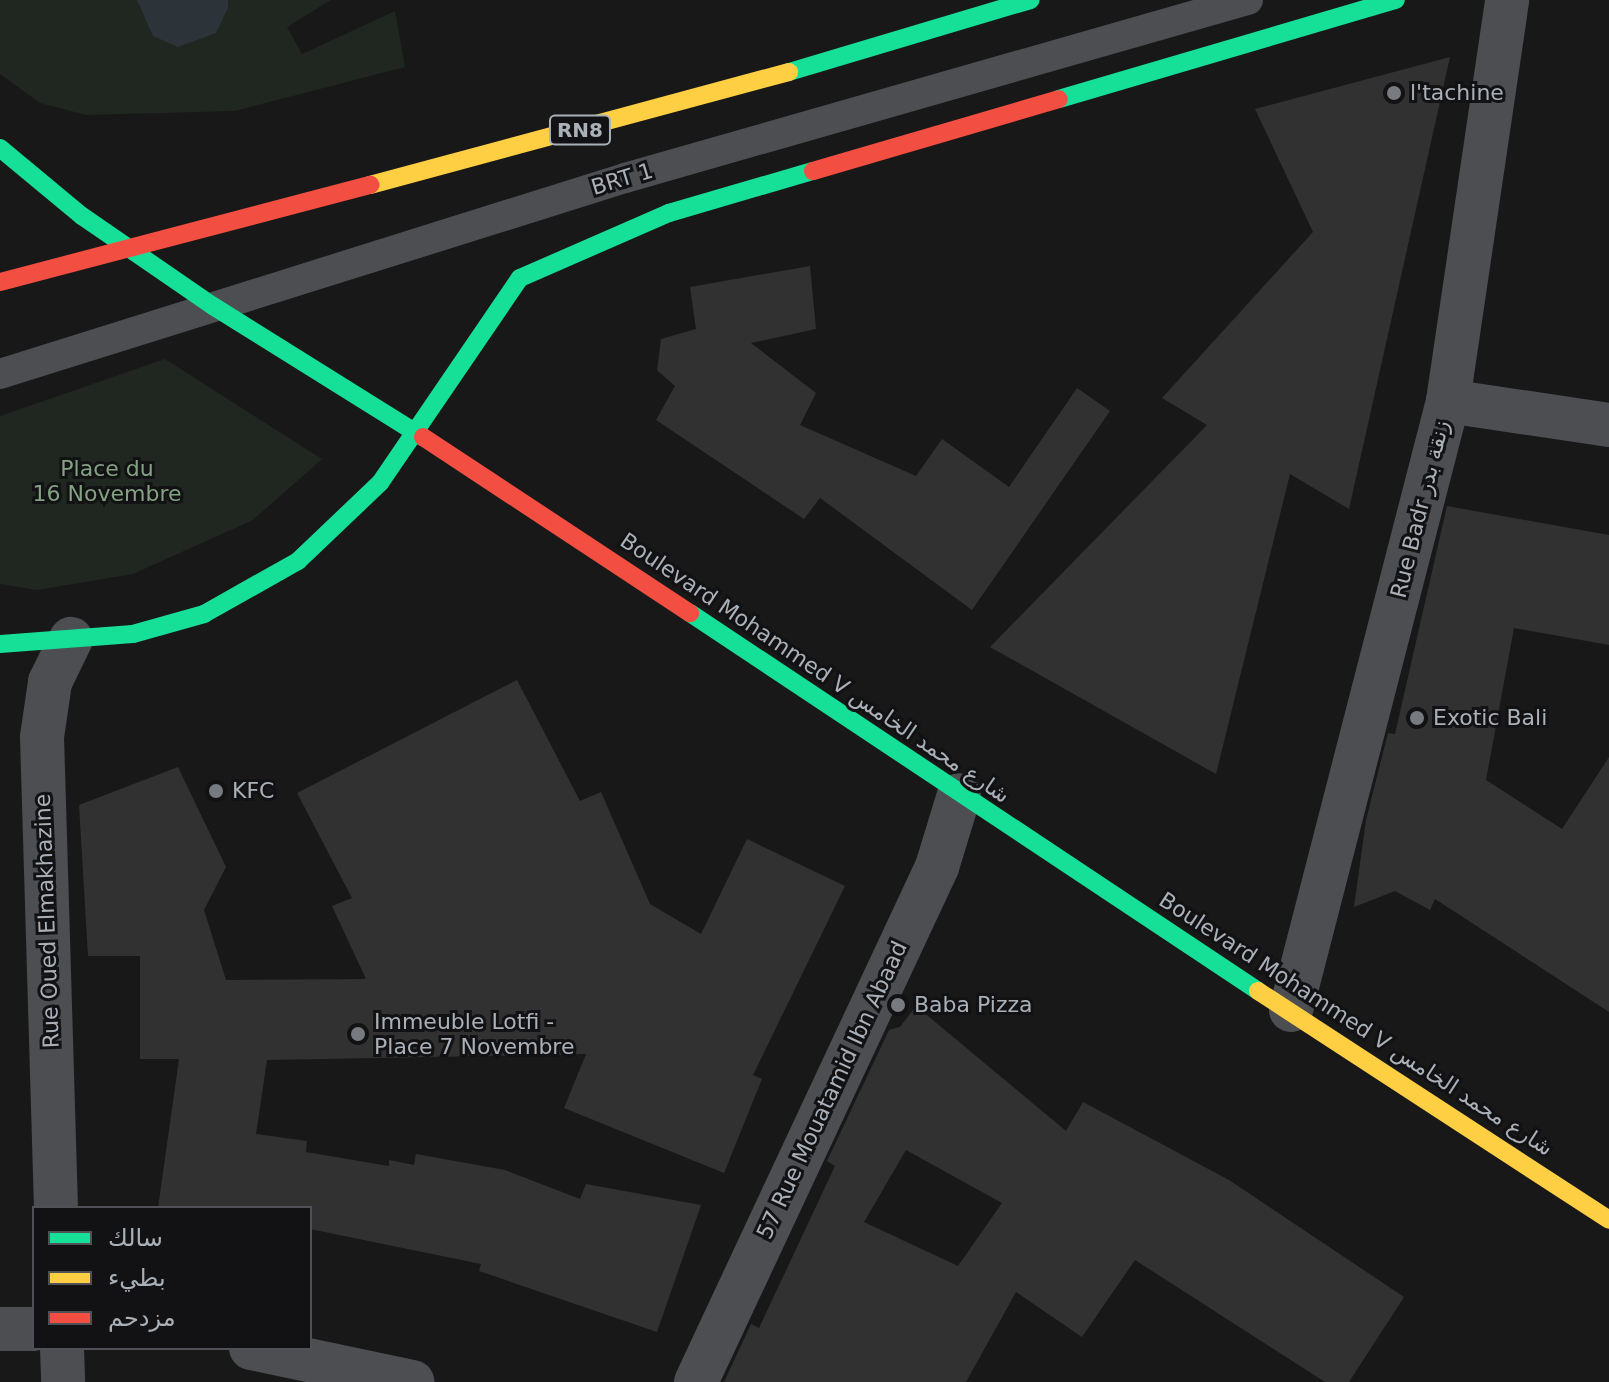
<!DOCTYPE html>
<html>
<head>
<meta charset="utf-8">
<style>
	body { margin:0 }
	#map { position:relative; width:1609px; height:1382px; overflow:hidden; background:#181818; font-family:"DejaVu Sans",Vazirmatn,sans-serif }
	div>[style] { position:absolute }
	.green>* { inset:0; background:#202620 }
	.water>* { inset:0; background:#2c3439 }
	.building>* { inset:0; background:#313132 }
	.lane>* { height:30px; margin:-15px; padding:0 15px; transform-origin:15px; border-radius:15px; background:#4c4e51 }
	.street>* { height:44px; margin:-22px; padding:0 22px; transform-origin:22px; border-radius:22px; background:#4c4e51 }
	.fast>* { height:18px; margin:-9px; padding:0 9px; transform-origin:9px; border-radius:9px; background:#16e098 }
	.slow>* { height:18px; margin:-9px; padding:0 9px; transform-origin:9px; border-radius:9px; background:#ffcf43 }
	.jam>* { height:18px; margin:-9px; padding:0 9px; transform-origin:9px; border-radius:9px; background:#f24e42 }
	.dots>* { width:22px; height:22px; translate:-50% -50%; box-sizing:border-box; border:4px solid #121214; border-radius:50% }
	span { translate:-50% -50%; white-space:nowrap; text-align:center; line-height:1.15; -webkit-text-stroke:6px #121214; paint-order:stroke }
	.shield-label span { padding:2px 6px; background:#121214; border:2px solid; border-radius:6px; -webkit-text-stroke-width:0 }
	.shield-label { font-size:20px; color:#aab0b8; font-weight:700 }
	.poi-label { font-size:22px; color:#aab0b8 }
	.left { translate:0 -50%; text-align:left }
	.street-label { font-size:22px; color:#aab0b8 }
	.park-label { font-size:22px; color:#83a282 }
	.legend { position:absolute; left:32px; top:1206px; width:280px; height:144px; box-sizing:border-box; background:#121214; border:2px solid #4f5156; margin:0; padding:10px 14px; list-style:none; font-size:24px; color:#aab0b8 }
	.legend li { display:flex; align-items:center; gap:16px; height:40px }
	.legend b { width:40px; border:2px solid #4f5156 }
</style>
</head>
<body>
<div id="map">
	<div class="green">
		<div style="clip-path:polygon(0 0,331px 0,287px 27px,302px 54px,395px 11px,405px 67px,235px 111px,86px 115px,40px 103px,0 74px)"></div>
		<div style="clip-path:polygon(165px 359px,322px 459px,253px 520px,133px 574px,37px 590px,0 584px,0 416px)"></div>
	</div>
	<div class="water">
		<div style="clip-path:polygon(137px 0,228px 0,228px 8px,216px 33px,178px 47px,153px 36px)"></div>
	</div>
	<div class="building">
		<div style="clip-path:polygon(1450px 57px,1349px 509px,1290px 474px,1216px 774px,990px 647px,1207px 425px,1162px 398px,1313px 232px,1255px 109px)"></div>
		<div style="clip-path:polygon(810px 266px,816px 329px,751px 343px,816px 393px,800px 425px,916px 476px,942px 439px,1009px 487px,1077px 388px,1110px 411px,972px 610px,820px 498px,804px 519px,656px 420px,675px 386px,657px 370px,661px 339px,696px 329px,690px 287px)"></div>
		<div style="clip-path:polygon(1447px 506px,1609px 535px,1609px 645px,1514px 628px,1486px 780px,1562px 829px,1609px 757px,1609px 1012px,1435px 899px,1430px 910px,1395px 891px,1354px 907px,1366px 820px,1388px 733px,1395px 734px)"></div>
		<div style="clip-path:polygon(517px 680px,580px 801px,601px 792px,650px 904px,701px 934px,747px 839px,845px 886px,753px 1075px,762px 1079px,724px 1173px,564px 1108px,586px 1054px,267px 1060px,256px 1134px,307px 1141px,306px 1152px,389px 1166px,389px 1160px,414px 1165px,416px 1154px,505px 1170px,580px 1199px,586px 1184px,701px 1205px,657px 1332px,479px 1271px,481px 1264px,310px 1229px,310px 1208px,158px 1208px,179px 1059px,140px 1059px,140px 956px,88px 956px,79px 805px,178px 767px,226px 867px,204px 910px,226px 980px,366px 979px,332px 906px,352px 898px,297px 793px)"></div>
		<div style="clip-path:polygon(evenodd,916px 1006px,1066px 1131px,1083px 1102px,1229px 1180px,1404px 1297px,1349px 1382px,1325px 1382px,1135px 1260px,1082px 1337px,1016px 1292px,966px 1382px,724px 1382px,751px 1324px,759px 1328px,835px 1166px,827px 1161px,889px 1030px,900px 1027px,916px 1006px,906px 1150px,1002px 1203px,958px 1266px,864px 1222px,906px 1150px)"></div>
	</div>
	<div class="lane">
		<div style="left:0;top:374px;width:655px;rotate:-17.41deg"></div>
		<div style="left:625px;top:178px;width:648px;rotate:-15.95deg"></div>
	</div>
	<div class="street">
		<div style="left:1448px;top:401px;width:163px;rotate:8.5deg"></div>
		<div style="left:1291px;top:1010px;width:629px;rotate:-75.54deg"></div>
		<div style="left:1448px;top:401px;width:405px;rotate:-81.6deg"></div>
		<div style="left:56px;top:1208px;width:471px;rotate:-91.7deg"></div>
		<div style="left:42px;top:737px;width:56px;rotate:-81.7deg"></div>
		<div style="left:50px;top:682px;width:48px;rotate:-64deg"></div>
		<div style="left:0;top:1329px;width:34px"></div>
		<div style="left:62px;top:1348px;width:34px;rotate:88deg"></div>
		<div style="left:251px;top:1348px;width:165px;rotate:11.9deg"></div>
		<div style="left:696px;top:1382px;width:569px;rotate:-64.92deg"></div>
		<div style="left:937px;top:867px;width:75px;rotate:-73deg"></div>
	</div>
	<div class="fast">
		<div style="left:789px;top:72px;width:252px;rotate:-16.6deg"></div>
		<div style="left:1059px;top:99px;width:351px;rotate:-16.4deg"></div>
		<div style="left:0;top:148px;width:107px;rotate:39.7deg"></div>
		<div style="left:82px;top:216px;width:159px;rotate:34.5deg"></div>
		<div style="left:213px;top:306px;width:248px;rotate:32deg"></div>
		<div style="left:690px;top:613px;width:682px;rotate:33.64deg"></div>
		<div style="left:0;top:644px;width:133px;rotate:-4.3deg"></div>
		<div style="left:133px;top:634px;width:74px;rotate:-15.7deg"></div>
		<div style="left:204px;top:614px;width:108px;rotate:-29.4deg"></div>
		<div style="left:298px;top:561px;width:113px;rotate:-43.6deg"></div>
		<div style="left:380px;top:483px;width:248px;rotate:-55.7deg"></div>
		<div style="left:520px;top:278px;width:163px;rotate:-23.6deg"></div>
		<div style="left:669px;top:213px;width:150px;rotate:-16.3deg"></div>
	</div>
	<div class="slow">
		<div style="left:370px;top:185px;width:434px;rotate:-15.1deg"></div>
		<div style="left:1258px;top:991px;width:419px;rotate:33.1deg"></div>
	</div>
	<div class="jam">
		<div style="left:813px;top:171px;width:256px;rotate:-16.3deg"></div>
		<div style="left:0;top:282px;width:383px;rotate:-14.7deg"></div>
		<div style="left:423px;top:437px;width:320px;rotate:33.4deg"></div>
	</div>
	<div class="dots">
		<div style="left:1394px;top:93px;background:#777b80"></div>
		<div style="left:1417px;top:718px;background:#777b80"></div>
		<div style="left:216px;top:791px;background:#777b80"></div>
		<div style="left:898px;top:1005px;background:#777b80"></div>
		<div style="left:358px;top:1034px;background:#777b80"></div>
	</div>
	<div class="shield-label">
		<span style="left:580px;top:130px">RN8</span>
	</div>
	<div class="poi-label">
		<span class="left" style="left:1410px;top:93px">l'tachine</span>
		<span class="left" style="left:1433px;top:718px">Exotic Bali</span>
		<span class="left" style="left:232px;top:791px">KFC</span>
		<span class="left" style="left:914px;top:1005px">Baba Pizza</span>
		<span class="left" style="left:374px;top:1034px">Immeuble Lotfi -<br>Place 7 Novembre</span>
	</div>
	<div class="street-label">
		<span style="left:622px;top:179px;rotate:-17deg">BRT 1</span>
		<span style="left:1420px;top:509px;rotate:-76deg">Rue Badr زنقة بدر</span>
		<span style="left:815px;top:668px;rotate:34deg">Boulevard Mohammed V شارع محمد الخامس</span>
		<span style="left:47px;top:921px;rotate:-92deg">Rue Oued Elmakhazine</span>
		<span style="left:1356px;top:1024px;rotate:33deg">Boulevard Mohammed V شارع محمد الخامس</span>
		<span style="left:832px;top:1090px;rotate:-65deg">57 Rue Mouatamid Ibn Abaad</span>
	</div>
	<div class="park-label">
		<span style="left:107px;top:481px">Place du<br>16 Novembre</span>
	</div>
	<ul class="legend">
	<li><b style="height:10px;background:#16e098"></b>سالك</li>
	<li><b style="height:10px;background:#ffcf43"></b>بطيء</li>
	<li><b style="height:10px;background:#f24e42"></b>مزدحم</li>
	</ul>
</div>
</body>
</html>
